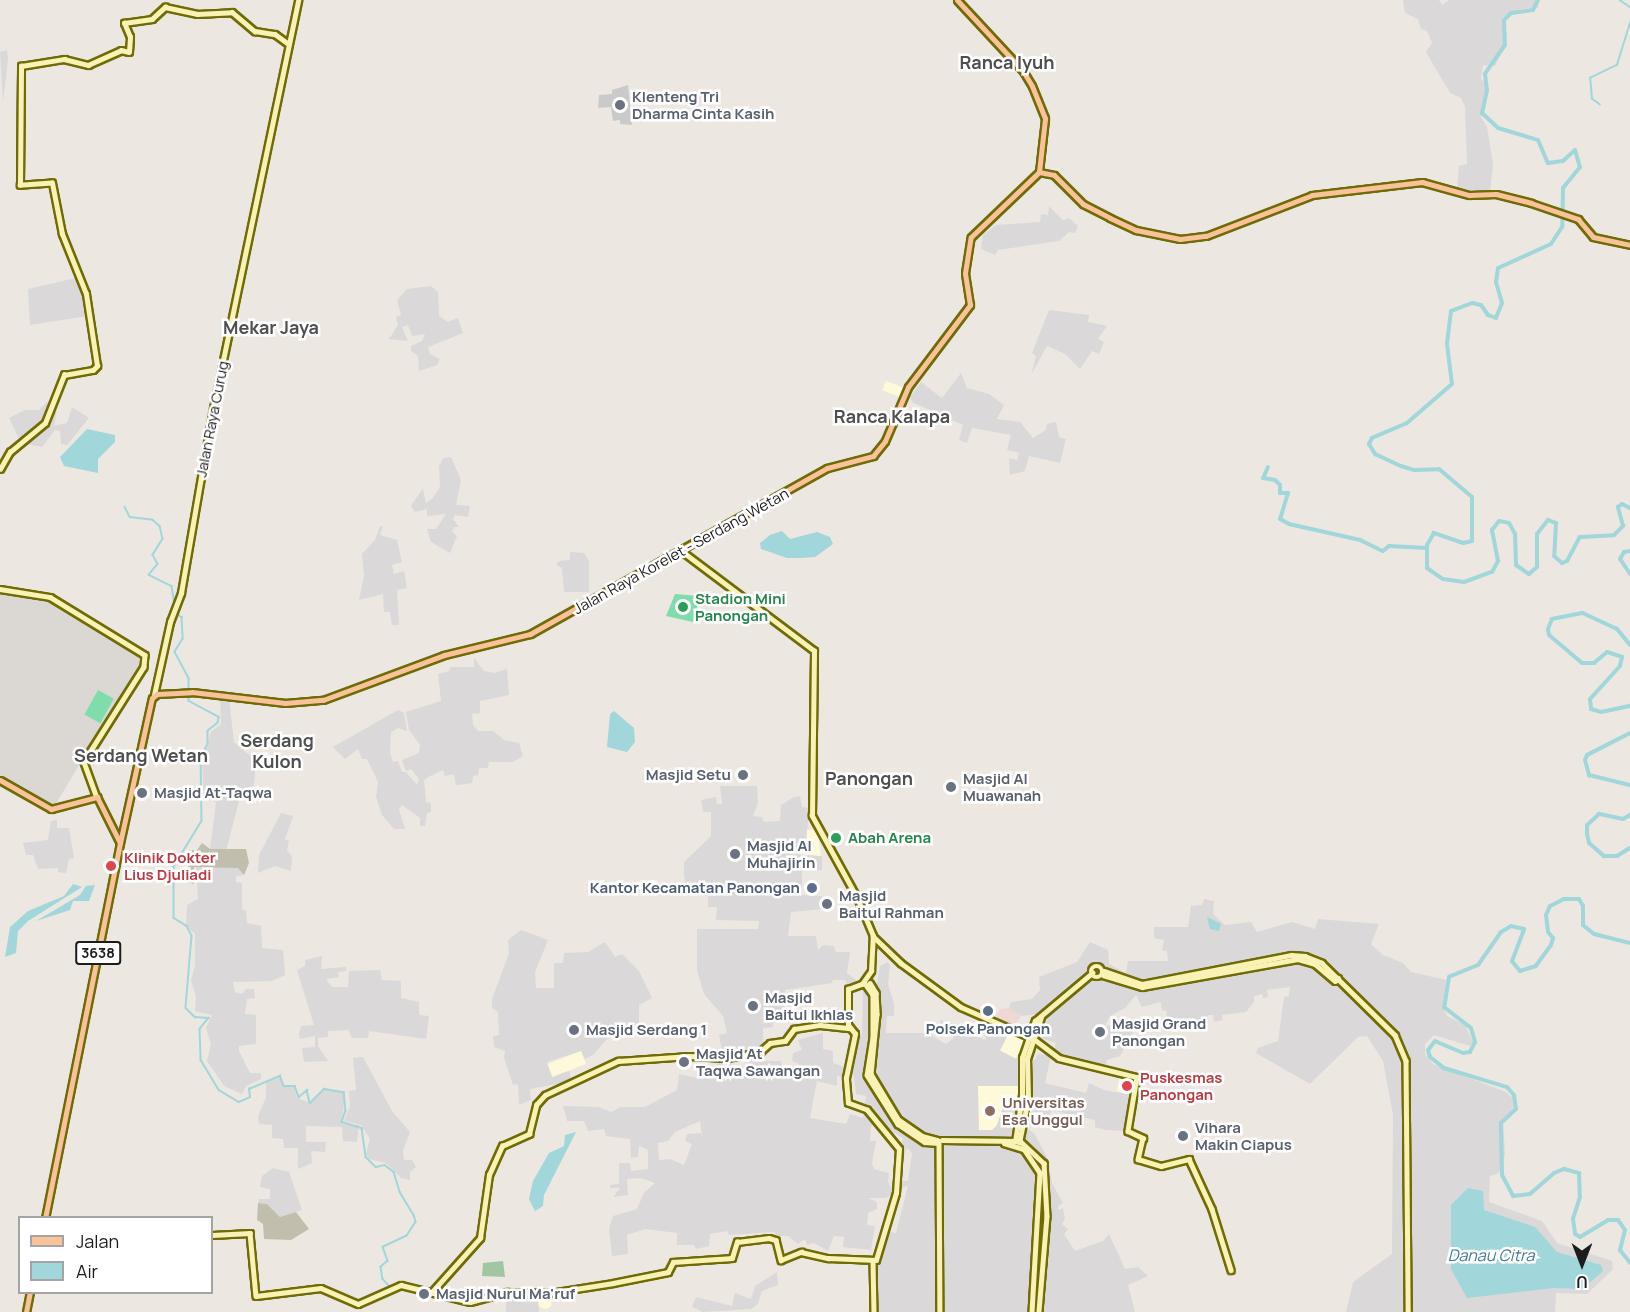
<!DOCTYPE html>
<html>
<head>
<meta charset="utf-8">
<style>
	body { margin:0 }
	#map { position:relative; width:1630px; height:1312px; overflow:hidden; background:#ede7e1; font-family:Manrope,sans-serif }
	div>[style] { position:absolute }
	.residential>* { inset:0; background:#dad8d9 }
	.education>* { inset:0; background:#fef9d9; transform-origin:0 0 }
	.round { border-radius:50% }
	.religious>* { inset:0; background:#cacaca }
	.military>* { inset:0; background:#efd7d4 }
	.airport>* { inset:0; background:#dbd8d3 }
	.construction>* { inset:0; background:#c1bead }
	.cemetery>* { inset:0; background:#a2c6a3 }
	.pitch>* { inset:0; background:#7fdcab; transform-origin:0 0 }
	.water>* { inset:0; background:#a1d6db }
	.stream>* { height:1.5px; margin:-0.75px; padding:0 0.75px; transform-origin:0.75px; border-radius:0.75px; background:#a1d6db }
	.river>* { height:4px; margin:-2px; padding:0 2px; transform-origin:2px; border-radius:2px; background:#a1d6db }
	.roads { filter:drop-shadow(2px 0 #6f6b06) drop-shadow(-2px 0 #6f6b06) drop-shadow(0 2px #6f6b06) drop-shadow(0 -2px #6f6b06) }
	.secondary>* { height:4.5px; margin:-2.25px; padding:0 2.25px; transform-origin:2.25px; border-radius:2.25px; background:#f8f2b4 }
	.secondary>.ring { margin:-2.25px; padding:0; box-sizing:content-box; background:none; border:4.5px solid #f8f2b4; border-radius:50% }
	.primary>* { height:5px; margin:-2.5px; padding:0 2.5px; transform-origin:2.5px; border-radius:2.5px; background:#fac299 }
	.dots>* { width:16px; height:16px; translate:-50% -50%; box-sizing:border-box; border:3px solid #fff; border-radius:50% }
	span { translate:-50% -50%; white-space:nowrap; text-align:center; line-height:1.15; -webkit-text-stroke:5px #fff; paint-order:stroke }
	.shield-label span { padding:2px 4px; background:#fff; border:2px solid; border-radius:4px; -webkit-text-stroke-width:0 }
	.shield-label { font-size:14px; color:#1c1c1c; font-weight:700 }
	.worship-label { font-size:15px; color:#5b616d; font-weight:700 }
	.left { translate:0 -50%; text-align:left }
	.right { translate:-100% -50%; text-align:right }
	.street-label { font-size:15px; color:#1c1c1c }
	.leisure-label { font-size:15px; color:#27864d; font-weight:700 }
	.health-label { font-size:15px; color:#be3a42; font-weight:700 }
	.service-label { font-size:15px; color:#4e5e75; font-weight:700 }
	.education-label { font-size:15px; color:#785e54; font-weight:700 }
	.water-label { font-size:16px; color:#447b9a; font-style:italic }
	.quarter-label { font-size:18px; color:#4f4f4f; font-weight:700 }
	.legend { position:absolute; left:18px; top:1216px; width:195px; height:78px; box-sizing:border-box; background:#fff; border:2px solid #a4a4a4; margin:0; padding:8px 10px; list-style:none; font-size:18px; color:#1c1c1c }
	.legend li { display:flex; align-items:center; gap:12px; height:30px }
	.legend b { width:30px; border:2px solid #a4a4a4 }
	.north { position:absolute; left:1552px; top:1234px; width:60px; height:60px; -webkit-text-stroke:4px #fff; paint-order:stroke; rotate:180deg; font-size:16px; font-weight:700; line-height:24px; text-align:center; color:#1c1c1c }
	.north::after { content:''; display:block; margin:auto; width:21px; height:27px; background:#1c1c1c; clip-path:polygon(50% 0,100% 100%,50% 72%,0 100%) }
</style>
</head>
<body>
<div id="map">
	<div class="residential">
		<div style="clip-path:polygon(1403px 0,1439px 0,1442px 5px,1449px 0,1539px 0,1538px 8px,1521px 9px,1503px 17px,1504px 47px,1495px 66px,1483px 65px,1481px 79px,1487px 84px,1481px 117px,1487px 127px,1493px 164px,1490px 193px,1457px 189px,1459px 166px,1467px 164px,1465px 107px,1461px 98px,1450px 93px,1426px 52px,1432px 43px,1427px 31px,1421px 29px,1418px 19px,1405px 13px)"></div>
		<div style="clip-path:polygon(7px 50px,8px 60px,3px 101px,0 52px)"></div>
		<div style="clip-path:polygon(1049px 206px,1063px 220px,1069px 218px,1078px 226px,1075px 233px,1069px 232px,1059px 241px,998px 250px,995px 255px,981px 249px,983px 235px,996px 225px,1040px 222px,1041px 214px,1048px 215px)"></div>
		<div style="clip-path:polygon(76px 278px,83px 288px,88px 316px,30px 325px,28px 289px)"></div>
		<div style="clip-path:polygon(431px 286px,438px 292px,439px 316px,448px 322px,458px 318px,463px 333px,428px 347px,430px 354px,440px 359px,437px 365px,419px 371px,418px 356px,411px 351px,411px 346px,422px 341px,425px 334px,412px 336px,408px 325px,402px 327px,408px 341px,389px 339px,398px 325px,396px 317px,401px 315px,397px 300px,407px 289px)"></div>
		<div style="clip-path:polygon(1049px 310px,1089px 315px,1088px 322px,1107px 326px,1098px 339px,1104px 342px,1099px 354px,1092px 351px,1080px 369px,1065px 354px,1047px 346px,1031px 375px,1036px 356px,1032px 353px)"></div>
		<div style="clip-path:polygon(961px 373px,967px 388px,989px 394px,1004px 405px,997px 419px,1020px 422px,1033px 438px,1046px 430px,1047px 424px,1056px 422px,1059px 437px,1066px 439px,1060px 463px,1029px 456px,1025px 471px,1010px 475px,1009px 458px,1017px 460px,1019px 453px,1007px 450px,1011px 435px,972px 428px,967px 443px,959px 440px,963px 425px,912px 402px,910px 397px,921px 382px,942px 398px)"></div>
		<div style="clip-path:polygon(47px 402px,57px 409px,54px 426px,67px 423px,72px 407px,89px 418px,67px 445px,61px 444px,60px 431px,55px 430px,42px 447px,21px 443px,9px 418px,25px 410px,39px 410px)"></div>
		<div style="clip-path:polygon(451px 457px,461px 480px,456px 505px,470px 506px,468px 517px,455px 515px,453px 519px,459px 527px,454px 527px,452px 532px,457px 536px,450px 553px,431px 542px,427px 529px,436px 529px,446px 514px,427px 516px,427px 509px,415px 512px,411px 506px,423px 488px,426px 503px,433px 498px,440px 487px,439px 466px,443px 458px)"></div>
		<div style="clip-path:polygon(380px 526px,383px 526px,380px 535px,397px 540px,402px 562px,392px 565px,394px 574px,404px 571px,407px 588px,397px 590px,399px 625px,392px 625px,390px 612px,384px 612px,383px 594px,359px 600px,364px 576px,362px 554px,375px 540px)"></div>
		<div style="clip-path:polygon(570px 552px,584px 553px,589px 561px,589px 592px,564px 592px,562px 568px,556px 565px,559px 561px,570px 560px)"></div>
		<div style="clip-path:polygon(474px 658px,484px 671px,494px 673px,507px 669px,509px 695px,480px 701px,480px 713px,472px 714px,473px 725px,478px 731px,493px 731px,504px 740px,519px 743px,523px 756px,513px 762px,489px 762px,488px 768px,479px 768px,478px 775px,473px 776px,472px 783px,467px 784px,456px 785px,454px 774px,445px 776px,443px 770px,430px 776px,424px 780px,426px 802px,431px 803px,431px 812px,427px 813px,425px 826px,420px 826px,420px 818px,402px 805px,399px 809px,405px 829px,394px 829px,382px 815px,376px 797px,378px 782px,367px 759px,362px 759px,358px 749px,345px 759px,333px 747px,398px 710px,404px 713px,407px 731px,398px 728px,391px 732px,390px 752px,393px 762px,398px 761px,402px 772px,406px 772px,417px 785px,419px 779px,411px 769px,406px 771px,402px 760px,419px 753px,420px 745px,409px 730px,406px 712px,441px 701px,438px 674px,449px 671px,450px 667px,474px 667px)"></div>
		<div style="clip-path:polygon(220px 697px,229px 698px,234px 742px,256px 761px,254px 784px,246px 798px,240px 797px,226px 851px,210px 849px,216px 802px,204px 799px,202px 762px,211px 732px,221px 724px)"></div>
		<div style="clip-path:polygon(720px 786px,757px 786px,758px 803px,753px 816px,762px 817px,764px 822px,780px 821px,781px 805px,794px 797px,800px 796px,802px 807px,809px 808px,806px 849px,797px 853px,822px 856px,822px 870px,802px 871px,802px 895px,822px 896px,821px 909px,791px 912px,788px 936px,816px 936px,818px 950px,823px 945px,834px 946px,836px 952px,850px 952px,847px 973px,860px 983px,848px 985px,845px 980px,833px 980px,832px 983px,785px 990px,783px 1015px,772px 1017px,773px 1027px,763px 1028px,763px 1042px,757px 1052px,727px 1057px,723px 1056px,719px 1035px,727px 1033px,723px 1016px,704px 994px,697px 970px,697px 929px,758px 929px,759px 921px,716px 920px,717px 907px,708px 907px,708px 896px,690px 894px,692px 881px,685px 882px,684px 875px,684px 862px,711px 836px,711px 812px,703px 812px,701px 800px,716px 797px,717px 804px,722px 804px)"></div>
		<div style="clip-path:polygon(281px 813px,293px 816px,285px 839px,289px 841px,287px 850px,292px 857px,291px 871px,275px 866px,258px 873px,259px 855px)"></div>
		<div style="clip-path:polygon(57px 820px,57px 828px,69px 828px,74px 858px,69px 859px,66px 873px,58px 872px,58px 868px,38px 869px,33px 855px,26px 855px,23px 843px,48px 840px,51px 821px)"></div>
		<div style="clip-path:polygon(219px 866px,238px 868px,244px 875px,236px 876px,236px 882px,242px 883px,242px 909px,246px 911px,247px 923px,261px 926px,262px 948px,283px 950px,285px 975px,272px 981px,233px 982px,235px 992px,242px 994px,246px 989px,254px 989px,255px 998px,247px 999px,245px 1014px,256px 1015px,256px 1044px,239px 1046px,239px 1051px,250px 1073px,261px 1073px,261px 1079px,246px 1086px,242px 1094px,224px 1086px,207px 1061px,211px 1044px,206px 1028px,212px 1015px,195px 1011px,196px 997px,191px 980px,195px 965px,195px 934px,186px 926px,187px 905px,198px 899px,196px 867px)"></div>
		<div style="clip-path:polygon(evenodd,1204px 899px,1214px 901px,1213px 914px,1225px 925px,1251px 922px,1257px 932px,1292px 922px,1315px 929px,1318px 919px,1379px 924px,1371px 944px,1383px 955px,1403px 963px,1411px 972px,1446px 980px,1443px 1006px,1447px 1016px,1465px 1025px,1473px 1042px,1470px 1046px,1434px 1035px,1425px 1044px,1425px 1054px,1433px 1064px,1506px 1092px,1516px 1101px,1512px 1113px,1503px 1120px,1505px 1154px,1499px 1173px,1490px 1176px,1489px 1202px,1542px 1221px,1557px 1243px,1612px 1261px,1613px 1269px,1587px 1294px,1556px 1293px,1555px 1312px,1346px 1312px,1353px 1282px,1392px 1254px,1393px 1115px,1383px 1061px,1367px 1036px,1358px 1037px,1310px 1084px,1256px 1053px,1258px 1048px,1278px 1041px,1284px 997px,1289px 996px,1290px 987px,1267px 990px,1268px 997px,1263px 998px,1262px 994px,1254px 996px,1254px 1002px,1246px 1012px,1222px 1015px,1223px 1020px,1214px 1022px,1213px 1015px,1208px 1015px,1208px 1023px,1197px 1028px,1195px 1018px,1165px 1024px,1167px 1011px,1162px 1010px,1161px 1002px,1142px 1007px,1136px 995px,1125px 1008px,1110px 1016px,1104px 1027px,1125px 1022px,1134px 1030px,1120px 1056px,1107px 1060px,1104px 1068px,1053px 1052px,1056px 1043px,1036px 1036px,1029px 1059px,1035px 1060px,1038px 1054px,1045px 1055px,1047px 1049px,1051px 1055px,1045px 1083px,1086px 1093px,1089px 1083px,1104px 1090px,1133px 1095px,1125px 1131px,1106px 1130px,1095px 1127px,1095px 1120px,1051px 1110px,1048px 1124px,1039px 1123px,1038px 1127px,1024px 1120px,1024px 1127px,1034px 1133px,1048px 1159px,1052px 1183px,1063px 1203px,1058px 1206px,1059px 1210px,1063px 1208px,1065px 1219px,1062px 1224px,1068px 1229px,1064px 1234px,1075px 1251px,1103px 1241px,1109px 1234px,1125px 1269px,1138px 1267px,1148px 1276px,1128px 1285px,1135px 1312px,875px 1312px,875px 1263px,885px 1231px,896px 1233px,908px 1186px,897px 1189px,895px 1180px,908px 1181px,912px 1153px,907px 1148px,904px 1156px,901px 1155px,899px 1144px,904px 1139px,875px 1120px,871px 1127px,870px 1141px,876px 1141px,872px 1163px,874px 1169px,889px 1173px,888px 1182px,894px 1192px,886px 1198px,868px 1198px,877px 1202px,877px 1209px,868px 1213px,867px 1225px,875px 1226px,871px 1250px,843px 1247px,844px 1237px,834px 1236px,828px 1251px,814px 1243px,807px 1245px,805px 1239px,798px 1244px,788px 1236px,775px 1236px,775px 1232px,729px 1235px,727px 1231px,710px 1234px,709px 1246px,696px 1249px,694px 1245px,677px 1245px,677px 1233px,645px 1229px,627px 1235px,628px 1254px,612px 1256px,609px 1229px,613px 1216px,637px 1209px,644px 1193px,655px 1183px,641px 1178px,627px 1179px,628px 1195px,613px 1197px,620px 1188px,610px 1188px,610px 1185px,619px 1184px,619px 1163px,630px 1163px,631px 1171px,648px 1169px,648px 1150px,639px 1146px,638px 1157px,631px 1158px,630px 1139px,606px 1136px,604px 1129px,588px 1131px,584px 1121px,567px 1121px,563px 1106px,599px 1107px,611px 1112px,621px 1107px,645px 1107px,677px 1090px,679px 1074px,697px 1078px,717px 1067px,718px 1060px,731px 1059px,732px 1073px,747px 1075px,752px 1072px,752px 1066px,744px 1056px,760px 1054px,760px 1061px,781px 1061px,783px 1077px,798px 1074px,799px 1064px,792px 1061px,793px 1053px,802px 1050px,798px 1040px,823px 1033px,823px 1049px,833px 1051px,833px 1063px,847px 1068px,845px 1077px,837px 1076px,837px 1086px,817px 1081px,810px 1118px,846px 1124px,850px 1114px,863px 1118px,866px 1096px,856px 1094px,854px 1076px,848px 1074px,857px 1035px,862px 1034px,863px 984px,868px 979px,877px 984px,880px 966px,887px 962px,890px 965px,888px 984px,894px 1004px,894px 1016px,887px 1016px,886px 1033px,927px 1033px,946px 1044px,953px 1039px,952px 1032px,938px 1026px,941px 1020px,966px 1027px,965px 1031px,985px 1040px,989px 1029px,1007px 1037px,1002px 1052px,1007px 1053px,1026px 1039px,1037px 1014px,1022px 1016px,1013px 1012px,1009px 1008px,1011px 1002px,1032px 999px,1040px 990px,1039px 977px,1077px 962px,1090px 942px,1108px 950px,1109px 964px,1126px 973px,1128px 961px,1168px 961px,1167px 951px,1162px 950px,1164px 940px,1154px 938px,1154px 927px,1188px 927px,1191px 906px,1202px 905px,1204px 899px,700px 1121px,703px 1143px,701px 1133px,687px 1134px,685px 1141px,692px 1144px,684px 1165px,670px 1159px,659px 1160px,658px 1143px,668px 1141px,675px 1132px,700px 1121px)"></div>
		<div style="clip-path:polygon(521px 930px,548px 940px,535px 972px,536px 988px,554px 988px,554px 963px,563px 963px,564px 953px,588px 952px,605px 942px,615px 957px,622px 954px,639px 971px,652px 998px,639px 1005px,639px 1023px,607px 1039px,593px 1055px,585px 1059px,581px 1051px,547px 1062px,555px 1073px,570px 1071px,570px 1084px,557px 1089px,557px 1084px,530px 1089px,531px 1100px,519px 1105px,518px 1084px,513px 1085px,504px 1058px,505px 1051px,494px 1047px,493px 1036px,499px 1035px,498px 1012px,492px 1008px,492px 999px,509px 953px,508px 940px)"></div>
		<div style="clip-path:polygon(322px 956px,321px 969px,346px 967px,346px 971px,338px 972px,339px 977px,326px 979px,332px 987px,348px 987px,349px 971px,380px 970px,382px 980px,401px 981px,401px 998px,419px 1002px,419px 1015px,429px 1016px,426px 1039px,369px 1031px,368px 1038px,352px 1038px,348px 1030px,328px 1031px,328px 1037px,318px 1038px,318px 1046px,328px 1061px,304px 1062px,302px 1048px,315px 1047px,315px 1036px,300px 1039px,299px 1034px,301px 1026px,314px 1025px,297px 970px,305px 966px,305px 960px)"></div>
		<div style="clip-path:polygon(363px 1057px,392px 1111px,410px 1132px,403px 1151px,404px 1160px,412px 1160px,416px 1167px,410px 1172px,410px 1180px,401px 1178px,386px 1163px,369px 1159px,366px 1154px,370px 1139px,361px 1125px,344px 1121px,350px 1106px,349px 1091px,356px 1090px,353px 1058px)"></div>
		<div style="clip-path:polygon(282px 1077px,284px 1086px,294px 1086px,297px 1098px,310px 1103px,326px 1088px,345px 1093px,342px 1124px,359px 1125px,357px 1142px,343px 1141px,342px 1127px,306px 1126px,306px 1142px,326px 1142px,325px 1152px,311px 1151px,312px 1163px,298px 1169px,298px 1148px,284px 1148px,283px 1139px,272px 1138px,272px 1125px,259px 1124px,258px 1116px,266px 1097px,266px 1082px)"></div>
		<div style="clip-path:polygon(273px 1168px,289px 1172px,302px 1210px,280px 1217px,267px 1204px,258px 1203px,259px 1199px,270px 1199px,270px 1189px,260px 1187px,262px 1176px)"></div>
		<div style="clip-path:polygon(777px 1272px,778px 1285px,762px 1291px,758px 1304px,751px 1309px,703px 1312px,692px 1307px,696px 1297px,732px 1306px,735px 1293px,751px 1299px,755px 1286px)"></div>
		<div style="clip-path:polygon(506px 1294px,538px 1296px,539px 1312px,506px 1312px)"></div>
	</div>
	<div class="education">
		<div style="left:886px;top:381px;width:19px;height:10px;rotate:21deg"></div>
		<div style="clip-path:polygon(817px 829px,821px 856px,797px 854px,806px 849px,807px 830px)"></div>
		<div style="left:1010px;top:1031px;width:18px;height:22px;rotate:27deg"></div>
		<div style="left:581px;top:1051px;width:14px;height:36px;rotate:69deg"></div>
		<div style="clip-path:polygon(1120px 1074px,1135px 1077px,1133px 1095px,1117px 1091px)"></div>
		<div style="clip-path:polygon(978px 1086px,1020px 1086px,1018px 1104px,1004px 1104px,997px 1125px,992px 1130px,979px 1130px)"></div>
		<div class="round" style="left:538px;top:1295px;width:14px;height:14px"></div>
	</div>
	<div class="religious">
		<div style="clip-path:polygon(628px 85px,632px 125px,620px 124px,620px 120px,613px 121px,611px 107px,598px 108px,599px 95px,612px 94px,612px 90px)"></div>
	</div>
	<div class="military">
		<div style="clip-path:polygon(1009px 1008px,1021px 1016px,1012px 1028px,995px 1020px,1000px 1009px)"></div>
	</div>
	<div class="airport">
		<div style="clip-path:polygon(0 591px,45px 597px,143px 659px,54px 807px,0 779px)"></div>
	</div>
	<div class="construction">
		<div style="clip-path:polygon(202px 843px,210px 849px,246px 849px,249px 863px,244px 875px,238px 868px,194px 867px,194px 884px,186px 882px,191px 872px,186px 860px,189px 850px,197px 850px)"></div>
		<div style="clip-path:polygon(258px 1203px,267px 1204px,280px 1217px,296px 1212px,309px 1229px,291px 1240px,264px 1239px,263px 1224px,257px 1220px)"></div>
	</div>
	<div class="cemetery">
		<div style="clip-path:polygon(503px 1261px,505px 1277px,482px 1276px,483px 1263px)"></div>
	</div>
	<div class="pitch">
		<div style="clip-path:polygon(675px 594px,700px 596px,693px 622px,666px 616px)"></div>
		<div style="left:98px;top:690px;width:18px;height:28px;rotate:29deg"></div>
	</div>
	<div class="water">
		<div style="clip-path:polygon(87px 429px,115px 435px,115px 442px,98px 459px,98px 473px,64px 466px,60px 457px)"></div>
		<div style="clip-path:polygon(782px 531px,790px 539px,817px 532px,830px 537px,833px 544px,815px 557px,802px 558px,787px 558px,761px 549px,760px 543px,770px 535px)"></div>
		<div style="clip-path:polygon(614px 711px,634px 728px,635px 742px,627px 752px,607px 747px,610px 714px)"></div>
		<div style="clip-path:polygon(73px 884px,82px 887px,28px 921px,18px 931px,16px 953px,5px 957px,10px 927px,28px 911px,64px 896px)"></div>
		<div style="clip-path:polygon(95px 885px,89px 901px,73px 901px,70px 910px,36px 921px,80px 895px,86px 886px)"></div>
		<div style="clip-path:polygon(1207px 917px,1221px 924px,1219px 931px,1210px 929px)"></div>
		<div style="clip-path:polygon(576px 1132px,544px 1195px,543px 1206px,535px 1211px,529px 1199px,533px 1181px,549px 1153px,564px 1146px,565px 1135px)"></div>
		<div style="clip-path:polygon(1468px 1188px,1483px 1191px,1484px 1210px,1535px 1227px,1557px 1252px,1601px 1265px,1603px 1271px,1582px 1289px,1554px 1288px,1467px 1298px,1451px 1269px,1451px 1205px)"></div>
	</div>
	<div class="stream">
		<div style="left:1620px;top:0;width:12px;rotate:35deg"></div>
		<div style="left:1600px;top:105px;width:10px;rotate:-143deg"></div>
		<div style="left:1592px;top:99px;width:21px;rotate:-95deg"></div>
		<div style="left:1590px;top:78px;width:30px;rotate:-26deg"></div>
		<div style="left:1617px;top:65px;width:44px;rotate:-72.8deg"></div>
		<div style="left:125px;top:507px;width:11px;rotate:63deg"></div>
		<div style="left:130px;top:517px;width:23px;rotate:7deg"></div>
		<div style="left:153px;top:520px;width:9px;rotate:41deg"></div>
		<div style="left:160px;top:526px;width:13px;rotate:77deg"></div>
		<div style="left:163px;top:539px;width:19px;rotate:122deg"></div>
		<div style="left:153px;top:555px;width:10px;rotate:61deg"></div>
		<div style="left:158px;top:564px;width:14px;rotate:129deg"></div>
		<div style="left:149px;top:575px;width:25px;rotate:26deg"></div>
		<div style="left:172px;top:586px;width:19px;rotate:81deg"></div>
		<div style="left:176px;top:614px;width:7px;rotate:27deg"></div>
		<div style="left:182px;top:617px;width:22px;rotate:87deg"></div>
		<div style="left:183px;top:639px;width:15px;rotate:122deg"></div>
		<div style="left:175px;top:652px;width:30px;rotate:62deg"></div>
		<div style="left:189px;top:678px;width:13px;rotate:90deg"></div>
		<div style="left:189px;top:695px;width:6px;rotate:90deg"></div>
		<div style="left:189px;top:701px;width:34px;rotate:28deg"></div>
		<div style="left:219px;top:717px;width:6px;rotate:99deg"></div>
		<div style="left:218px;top:723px;width:13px;rotate:141deg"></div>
		<div style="left:208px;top:731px;width:13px;rotate:90deg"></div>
		<div style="left:208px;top:744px;width:16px;rotate:117deg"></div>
		<div style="left:201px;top:758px;width:63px;rotate:89.1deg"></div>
		<div style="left:202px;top:821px;width:54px;rotate:121.3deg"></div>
		<div style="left:174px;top:867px;width:51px;rotate:90deg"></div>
		<div style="left:174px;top:918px;width:15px;rotate:32deg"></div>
		<div style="left:187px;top:926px;width:11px;rotate:63deg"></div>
		<div style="left:192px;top:936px;width:72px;rotate:94.8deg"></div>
		<div style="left:186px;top:1008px;width:13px;rotate:45deg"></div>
		<div style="left:195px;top:1017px;width:14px;rotate:4deg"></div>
		<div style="left:209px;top:1018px;width:14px;rotate:129deg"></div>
		<div style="left:200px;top:1029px;width:31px;rotate:88deg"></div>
		<div style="left:201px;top:1060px;width:35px;rotate:59deg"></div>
		<div style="left:219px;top:1090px;width:23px;rotate:31deg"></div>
		<div style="left:239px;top:1102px;width:12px;rotate:-24deg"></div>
		<div style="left:250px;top:1097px;width:8px;rotate:-97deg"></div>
		<div style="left:249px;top:1089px;width:34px;rotate:-23deg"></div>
		<div style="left:280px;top:1076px;width:11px;rotate:68deg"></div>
		<div style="left:284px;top:1086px;width:11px"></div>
		<div style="left:295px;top:1086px;width:12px;rotate:70deg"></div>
		<div style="left:299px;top:1097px;width:11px;rotate:-41deg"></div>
		<div style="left:307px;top:1090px;width:13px;rotate:77deg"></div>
		<div style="left:310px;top:1103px;width:20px;rotate:-45deg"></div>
		<div style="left:324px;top:1089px;width:20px;rotate:9deg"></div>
		<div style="left:344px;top:1092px;width:19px;rotate:84deg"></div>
		<div style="left:346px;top:1111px;width:12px;rotate:110deg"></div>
		<div style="left:342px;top:1122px;width:21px;rotate:17deg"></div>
		<div style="left:362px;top:1128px;width:29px;rotate:82deg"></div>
		<div style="left:366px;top:1157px;width:14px;rotate:45deg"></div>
		<div style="left:376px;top:1167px;width:9px;rotate:-13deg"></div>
		<div style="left:385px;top:1165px;width:11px;rotate:38deg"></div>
		<div style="left:394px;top:1172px;width:21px;rotate:73deg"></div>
		<div style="left:400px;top:1192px;width:27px;rotate:59deg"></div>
		<div style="left:414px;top:1215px;width:7px;rotate:74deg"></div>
		<div style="left:416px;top:1222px;width:17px;rotate:123deg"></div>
		<div style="left:407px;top:1236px;width:26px;rotate:155deg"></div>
		<div style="left:383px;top:1247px;width:15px;rotate:70deg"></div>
		<div style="left:388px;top:1261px;width:9px;rotate:139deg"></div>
		<div style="left:381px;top:1267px;width:12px;rotate:81deg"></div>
		<div style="left:383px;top:1279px;width:12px;rotate:48deg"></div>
	</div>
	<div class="river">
		<div style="left:1538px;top:0;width:11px;rotate:117deg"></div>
		<div style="left:1533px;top:10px;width:22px;rotate:172deg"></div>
		<div style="left:1511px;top:13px;width:10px;rotate:135deg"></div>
		<div style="left:1504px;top:20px;width:25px;rotate:88deg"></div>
		<div style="left:1505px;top:45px;width:35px;rotate:125deg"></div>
		<div style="left:1485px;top:74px;width:16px;rotate:83deg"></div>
		<div style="left:1487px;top:90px;width:24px;rotate:102deg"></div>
		<div style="left:1482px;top:113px;width:22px;rotate:43deg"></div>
		<div style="left:1498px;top:128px;width:42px;rotate:16.7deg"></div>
		<div style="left:1538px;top:140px;width:25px;rotate:67deg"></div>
		<div style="left:1548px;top:163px;width:15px;rotate:-8deg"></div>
		<div style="left:1563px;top:161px;width:16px;rotate:-43deg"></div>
		<div style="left:1575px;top:150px;width:18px;rotate:74deg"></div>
		<div style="left:1580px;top:167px;width:27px;rotate:129deg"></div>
		<div style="left:1563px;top:188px;width:39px;rotate:91deg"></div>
		<div style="left:1562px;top:227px;width:20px;rotate:123deg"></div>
		<div style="left:1551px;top:244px;width:58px;rotate:155.6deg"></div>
		<div style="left:1498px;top:268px;width:14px;rotate:98deg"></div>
		<div style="left:1496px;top:282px;width:22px;rotate:74deg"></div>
		<div style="left:1502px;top:303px;width:16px;rotate:112deg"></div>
		<div style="left:1496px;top:318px;width:9px;rotate:-159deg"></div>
		<div style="left:1488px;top:315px;width:12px;rotate:-125deg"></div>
		<div style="left:1481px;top:305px;width:9px;rotate:-167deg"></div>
		<div style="left:1472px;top:303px;width:22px;rotate:159deg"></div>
		<div style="left:1451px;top:311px;width:33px;rotate:97deg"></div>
		<div style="left:1447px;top:344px;width:40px;rotate:82.9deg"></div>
		<div style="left:1452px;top:384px;width:60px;rotate:139.1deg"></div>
		<div style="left:1407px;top:423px;width:38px;rotate:157deg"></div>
		<div style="left:1372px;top:438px;width:7px;rotate:117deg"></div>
		<div style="left:1369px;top:444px;width:12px;rotate:59deg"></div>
		<div style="left:1375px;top:454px;width:29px;rotate:25deg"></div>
		<div style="left:1401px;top:466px;width:14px;rotate:17deg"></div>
		<div style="left:1414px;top:470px;width:25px;rotate:-2deg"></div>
		<div style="left:1439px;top:469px;width:43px;rotate:40.3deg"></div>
		<div style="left:1472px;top:497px;width:44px;rotate:90deg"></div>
		<div style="left:1472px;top:541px;width:9px;rotate:167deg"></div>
		<div style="left:1463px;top:543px;width:31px;rotate:-161deg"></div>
		<div style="left:1434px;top:533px;width:14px;rotate:120deg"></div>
		<div style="left:1427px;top:545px;width:23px;rotate:90deg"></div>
		<div style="left:1427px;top:568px;width:19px;rotate:35deg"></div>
		<div style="left:1443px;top:579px;width:21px;rotate:8deg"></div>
		<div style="left:1464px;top:582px;width:30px;rotate:-20deg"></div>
		<div style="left:1492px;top:572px;width:13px;rotate:-61deg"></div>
		<div style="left:1498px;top:561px;width:32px;rotate:-101deg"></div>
		<div style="left:1492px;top:530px;width:11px;rotate:-52deg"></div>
		<div style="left:1499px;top:521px;width:10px;rotate:11deg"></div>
		<div style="left:1509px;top:523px;width:13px;rotate:61deg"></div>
		<div style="left:1515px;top:534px;width:31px;rotate:88deg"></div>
		<div style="left:1516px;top:565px;width:16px;rotate:35deg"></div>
		<div style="left:1529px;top:574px;width:11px;rotate:-41deg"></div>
		<div style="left:1537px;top:567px;width:33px;rotate:-90deg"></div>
		<div style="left:1537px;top:534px;width:18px;rotate:-52deg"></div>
		<div style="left:1548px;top:520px;width:9px;rotate:21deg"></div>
		<div style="left:1556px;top:523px;width:33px;rotate:93deg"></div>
		<div style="left:1554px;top:556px;width:11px;rotate:41deg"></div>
		<div style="left:1562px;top:563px;width:5px;rotate:-22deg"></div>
		<div style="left:1567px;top:561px;width:27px;rotate:-62deg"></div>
		<div style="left:1580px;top:537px;width:34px;rotate:-3deg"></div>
		<div style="left:1614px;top:535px;width:13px;rotate:-45deg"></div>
		<div style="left:1623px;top:526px;width:20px;rotate:-105deg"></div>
		<div style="left:1618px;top:507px;width:5px;rotate:-37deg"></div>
		<div style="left:1622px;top:504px;width:9px;rotate:27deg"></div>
		<div style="left:1268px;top:467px;width:12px;rotate:114deg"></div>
		<div style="left:1263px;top:478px;width:12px;rotate:9deg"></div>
		<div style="left:1275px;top:480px;width:7px;rotate:45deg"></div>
		<div style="left:1280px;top:485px;width:8px;rotate:90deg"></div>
		<div style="left:1280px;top:493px;width:8px"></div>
		<div style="left:1288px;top:493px;width:27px;rotate:107deg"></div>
		<div style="left:1280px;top:519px;width:10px;rotate:29deg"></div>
		<div style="left:1289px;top:524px;width:73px;rotate:12.7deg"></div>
		<div style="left:1360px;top:540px;width:25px;rotate:26deg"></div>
		<div style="left:1383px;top:551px;width:8px;rotate:-40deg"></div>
		<div style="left:1389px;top:546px;width:38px;rotate:3deg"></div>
		<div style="left:1630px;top:551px;width:6px;rotate:171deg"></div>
		<div style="left:1624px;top:552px;width:8px;rotate:120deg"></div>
		<div style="left:1620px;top:559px;width:18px;rotate:56deg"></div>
		<div style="left:1630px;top:645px;width:21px;rotate:-129deg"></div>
		<div style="left:1617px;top:629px;width:38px;rotate:-155deg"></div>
		<div style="left:1582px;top:613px;width:31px;rotate:169deg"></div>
		<div style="left:1552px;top:619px;width:11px;rotate:112deg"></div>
		<div style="left:1548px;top:629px;width:6px;rotate:81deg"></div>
		<div style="left:1549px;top:635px;width:43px;rotate:40.3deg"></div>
		<div style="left:1582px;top:663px;width:12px"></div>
		<div style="left:1594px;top:663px;width:17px;rotate:-40deg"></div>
		<div style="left:1607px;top:652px;width:16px;rotate:18deg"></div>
		<div style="left:1622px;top:657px;width:9px;rotate:103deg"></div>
		<div style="left:1620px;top:666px;width:45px;rotate:132.3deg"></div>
		<div style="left:1590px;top:699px;width:10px;rotate:84deg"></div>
		<div style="left:1591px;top:709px;width:10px;rotate:17deg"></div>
		<div style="left:1601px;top:712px;width:30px;rotate:-12deg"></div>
		<div style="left:1630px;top:733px;width:48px;rotate:152.9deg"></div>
		<div style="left:1587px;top:755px;width:5px;rotate:112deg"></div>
		<div style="left:1585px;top:760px;width:16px;rotate:75deg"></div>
		<div style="left:1589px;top:775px;width:42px;rotate:13.7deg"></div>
		<div style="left:1630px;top:815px;width:8px;rotate:150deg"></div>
		<div style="left:1623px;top:819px;width:25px;rotate:-168deg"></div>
		<div style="left:1599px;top:814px;width:16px;rotate:137deg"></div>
		<div style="left:1587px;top:825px;width:9px;rotate:90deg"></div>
		<div style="left:1587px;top:834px;width:9px;rotate:77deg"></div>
		<div style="left:1589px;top:843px;width:20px;rotate:41deg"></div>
		<div style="left:1604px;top:856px;width:13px"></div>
		<div style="left:1617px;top:856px;width:15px;rotate:-32deg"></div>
		<div style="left:1630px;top:943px;width:37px;rotate:-166deg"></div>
		<div style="left:1594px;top:934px;width:14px;rotate:-141deg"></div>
		<div style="left:1583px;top:925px;width:19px;rotate:-90deg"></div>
		<div style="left:1583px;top:906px;width:8px;rotate:-120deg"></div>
		<div style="left:1579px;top:899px;width:15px;rotate:180deg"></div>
		<div style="left:1564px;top:899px;width:16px;rotate:153deg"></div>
		<div style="left:1550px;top:906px;width:10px;rotate:114deg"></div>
		<div style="left:1546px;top:915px;width:17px;rotate:83deg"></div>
		<div style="left:1548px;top:932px;width:8px;rotate:50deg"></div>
		<div style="left:1553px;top:938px;width:7px;rotate:106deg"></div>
		<div style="left:1551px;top:945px;width:26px;rotate:126deg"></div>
		<div style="left:1536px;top:966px;width:17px;rotate:163deg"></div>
		<div style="left:1520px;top:971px;width:13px;rotate:-129deg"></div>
		<div style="left:1512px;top:961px;width:34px;rotate:-69deg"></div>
		<div style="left:1524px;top:929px;width:13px;rotate:-167deg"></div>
		<div style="left:1511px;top:926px;width:12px;rotate:149deg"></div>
		<div style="left:1501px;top:932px;width:40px;rotate:124.9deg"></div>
		<div style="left:1478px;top:965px;width:31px;rotate:158deg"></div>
		<div style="left:1449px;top:977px;width:30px;rotate:99deg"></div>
		<div style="left:1444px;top:1007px;width:34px;rotate:38deg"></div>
		<div style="left:1471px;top:1028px;width:15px;rotate:74deg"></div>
		<div style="left:1475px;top:1042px;width:11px;rotate:117deg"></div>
		<div style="left:1470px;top:1052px;width:7px;rotate:172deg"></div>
		<div style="left:1463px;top:1053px;width:30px;rotate:-157deg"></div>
		<div style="left:1435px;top:1041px;width:11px;rotate:128deg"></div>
		<div style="left:1428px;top:1050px;width:7px;rotate:74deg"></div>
		<div style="left:1430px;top:1057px;width:18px;rotate:38deg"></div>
		<div style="left:1444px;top:1068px;width:66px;rotate:16.8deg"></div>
		<div style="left:1507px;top:1087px;width:11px;rotate:49deg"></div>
		<div style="left:1514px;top:1095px;width:14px;rotate:82deg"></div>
		<div style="left:1516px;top:1109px;width:21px;rotate:137deg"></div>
		<div style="left:1501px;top:1123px;width:7px;rotate:90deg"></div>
		<div style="left:1501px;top:1130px;width:45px;rotate:88.7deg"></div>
		<div style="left:1502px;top:1175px;width:24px;rotate:62deg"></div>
		<div style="left:1513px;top:1196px;width:17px;rotate:-7deg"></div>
		<div style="left:1530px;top:1194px;width:32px;rotate:-41deg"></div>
		<div style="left:1554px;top:1173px;width:11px;rotate:-22deg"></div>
		<div style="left:1564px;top:1169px;width:16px;rotate:15deg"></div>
		<div style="left:1579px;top:1173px;width:24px;rotate:88deg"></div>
		<div style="left:1580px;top:1197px;width:23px;rotate:108deg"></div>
		<div style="left:1573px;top:1219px;width:15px;rotate:82deg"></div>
		<div style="left:1575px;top:1234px;width:6px;rotate:31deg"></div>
		<div style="left:1580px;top:1237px;width:33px;rotate:-31deg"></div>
		<div style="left:1608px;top:1220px;width:10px"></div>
		<div style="left:1618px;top:1220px;width:12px;rotate:55deg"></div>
		<div style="left:1625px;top:1230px;width:21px;rotate:104deg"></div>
		<div style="left:1620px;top:1250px;width:16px;rotate:52deg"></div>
	</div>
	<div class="roads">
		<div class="secondary">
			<div style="left:0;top:469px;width:20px;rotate:-60deg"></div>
			<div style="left:10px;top:452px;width:45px;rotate:-39.6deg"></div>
			<div style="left:45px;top:423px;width:52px;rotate:-68.4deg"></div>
			<div style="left:64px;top:375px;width:29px;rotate:-10deg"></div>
			<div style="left:93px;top:370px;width:6px;rotate:-45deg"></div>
			<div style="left:97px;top:366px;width:73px;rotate:-98.7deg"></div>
			<div style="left:86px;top:294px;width:65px;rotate:-111.8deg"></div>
			<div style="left:62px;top:234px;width:52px;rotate:-101.1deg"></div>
			<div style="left:52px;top:183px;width:32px;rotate:176deg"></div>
			<div style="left:20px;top:185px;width:119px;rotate:-89.5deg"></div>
			<div style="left:21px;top:66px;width:44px;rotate:-9.2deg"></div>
			<div style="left:64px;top:59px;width:25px;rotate:14deg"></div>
			<div style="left:88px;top:65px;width:36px;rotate:-24deg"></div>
			<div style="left:121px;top:50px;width:8px;rotate:14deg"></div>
			<div style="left:129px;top:52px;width:15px;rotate:-86deg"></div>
			<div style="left:130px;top:37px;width:15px;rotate:-113deg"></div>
			<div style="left:124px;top:23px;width:28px;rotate:-8deg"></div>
			<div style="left:152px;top:19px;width:18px;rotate:-43deg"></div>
			<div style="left:165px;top:7px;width:33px;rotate:12deg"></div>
			<div style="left:197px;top:14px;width:35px;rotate:-3deg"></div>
			<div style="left:232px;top:12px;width:30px;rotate:40deg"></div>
			<div style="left:255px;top:31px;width:20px;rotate:9deg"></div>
			<div style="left:275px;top:34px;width:17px;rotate:36deg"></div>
			<div style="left:0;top:589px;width:51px;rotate:9.1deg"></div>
			<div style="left:50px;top:597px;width:111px;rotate:31.4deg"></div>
			<div style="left:145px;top:655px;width:12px;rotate:95deg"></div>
			<div style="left:144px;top:667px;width:112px;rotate:122.3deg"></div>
			<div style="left:84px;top:762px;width:37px;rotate:70deg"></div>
			<div style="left:154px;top:695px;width:75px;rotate:-77.6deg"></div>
			<div style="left:170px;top:622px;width:31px;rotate:-69deg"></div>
			<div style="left:181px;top:593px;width:183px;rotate:-80.2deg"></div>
			<div style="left:212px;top:413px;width:422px;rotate:-78.2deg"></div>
			<div style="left:873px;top:936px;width:39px;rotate:44deg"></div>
			<div style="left:901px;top:963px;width:74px;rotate:36.3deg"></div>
			<div style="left:961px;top:1007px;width:80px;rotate:23.7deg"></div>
			<div style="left:1034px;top:1039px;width:31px;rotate:37deg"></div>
			<div style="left:1059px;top:1058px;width:80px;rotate:13.7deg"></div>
			<div style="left:1137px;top:1077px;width:55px;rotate:99.5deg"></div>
			<div style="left:1128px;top:1131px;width:17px;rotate:25deg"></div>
			<div style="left:1143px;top:1138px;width:22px;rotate:103deg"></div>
			<div style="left:1138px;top:1159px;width:24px;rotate:17deg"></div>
			<div style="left:1161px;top:1166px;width:29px;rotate:-14deg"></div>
			<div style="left:1189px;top:1159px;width:55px;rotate:65.3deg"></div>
			<div style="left:1212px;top:1209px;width:64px;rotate:72.7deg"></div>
			<div class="ring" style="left:1091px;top:966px;width:7.5px;height:7.5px"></div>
			<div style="left:1104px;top:971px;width:40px;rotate:18.9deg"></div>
			<div style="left:1142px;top:984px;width:152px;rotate:-11deg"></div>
			<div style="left:1291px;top:955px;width:14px;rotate:4deg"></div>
			<div style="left:1305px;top:956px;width:18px;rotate:22deg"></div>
			<div style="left:1322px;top:963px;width:103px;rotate:44.6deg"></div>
			<div style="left:1395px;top:1035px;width:28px;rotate:67deg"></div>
			<div style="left:1406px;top:1061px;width:251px;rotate:89.5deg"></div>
			<div style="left:1103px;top:975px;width:41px;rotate:17.1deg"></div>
			<div style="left:1142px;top:987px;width:158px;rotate:-10.2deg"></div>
			<div style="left:1298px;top:959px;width:18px;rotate:16deg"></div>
			<div style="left:1315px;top:964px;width:26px;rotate:40deg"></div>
			<div style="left:1335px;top:981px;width:4px;rotate:-45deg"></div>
			<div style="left:864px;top:982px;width:16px;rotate:55deg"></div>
			<div style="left:873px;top:995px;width:43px;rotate:90deg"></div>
			<div style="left:873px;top:1038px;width:37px;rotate:99deg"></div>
			<div style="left:867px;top:1075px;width:58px;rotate:57.7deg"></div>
			<div style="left:898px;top:1124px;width:32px;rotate:34deg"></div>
			<div style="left:925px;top:1142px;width:13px;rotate:4deg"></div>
			<div style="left:870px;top:983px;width:12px;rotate:59deg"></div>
			<div style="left:876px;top:993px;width:21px;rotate:87deg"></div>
			<div style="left:877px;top:1014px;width:60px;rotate:95.7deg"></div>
			<div style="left:871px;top:1074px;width:52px;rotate:59deg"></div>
			<div style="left:898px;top:1119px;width:29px;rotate:35deg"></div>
			<div style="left:922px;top:1136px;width:16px;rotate:15deg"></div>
			<div style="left:942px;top:1140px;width:78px;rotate:0.7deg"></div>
			<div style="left:1020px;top:1141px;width:33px;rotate:43deg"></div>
			<div style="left:1044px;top:1163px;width:53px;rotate:86.8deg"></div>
			<div style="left:1047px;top:1216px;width:96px;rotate:94.8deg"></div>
			<div style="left:1015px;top:1142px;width:48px;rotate:-81.5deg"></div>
			<div style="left:1022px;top:1095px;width:37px;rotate:-90deg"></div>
			<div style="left:1022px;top:1058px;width:39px;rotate:-71deg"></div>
			<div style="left:1035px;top:1021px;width:75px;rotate:-40.1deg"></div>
			<div style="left:939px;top:1143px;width:169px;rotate:89.7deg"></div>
			<div style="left:1004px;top:1143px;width:21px;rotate:17deg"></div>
			<div style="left:1024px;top:1149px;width:29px;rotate:56deg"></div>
			<div style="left:1040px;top:1173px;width:139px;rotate:93.3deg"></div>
			<div style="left:1019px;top:1143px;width:45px;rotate:-78.4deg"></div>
			<div style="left:1028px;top:1099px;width:40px;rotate:-91.4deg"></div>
			<div style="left:1027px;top:1059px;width:44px;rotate:-71.6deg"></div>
			<div style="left:212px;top:1235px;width:38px;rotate:-3deg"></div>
			<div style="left:250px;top:1233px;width:63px;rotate:84.6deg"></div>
			<div style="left:256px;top:1296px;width:65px;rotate:-7deg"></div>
			<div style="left:321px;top:1288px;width:40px;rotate:23.4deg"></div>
			<div style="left:358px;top:1304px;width:47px;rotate:-23.8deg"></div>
			<div style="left:401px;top:1285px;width:71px;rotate:13.8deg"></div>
			<div style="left:470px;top:1302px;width:39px;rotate:-15deg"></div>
			<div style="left:508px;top:1292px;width:42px;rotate:1.4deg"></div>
			<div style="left:550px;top:1293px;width:64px;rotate:-9deg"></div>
			<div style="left:613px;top:1283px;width:56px;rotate:-11.3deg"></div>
			<div style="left:668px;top:1272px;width:11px;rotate:-63deg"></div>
			<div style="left:673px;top:1262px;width:59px;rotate:-3.9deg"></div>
			<div style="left:732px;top:1258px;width:17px;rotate:-73deg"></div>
			<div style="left:737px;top:1242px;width:32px;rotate:-7deg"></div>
			<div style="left:769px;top:1238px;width:7px;rotate:16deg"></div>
			<div style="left:776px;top:1240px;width:21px;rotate:76deg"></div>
			<div style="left:781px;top:1260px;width:22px;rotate:-22deg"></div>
			<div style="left:801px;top:1252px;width:28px;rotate:13deg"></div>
			<div style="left:828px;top:1258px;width:48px;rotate:2.4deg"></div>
			<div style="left:876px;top:1260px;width:70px;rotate:-73.4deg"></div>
			<div style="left:896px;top:1193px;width:44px;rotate:-86.1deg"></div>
			<div style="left:899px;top:1149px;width:50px;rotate:-129.4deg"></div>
			<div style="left:867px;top:1110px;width:20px;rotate:-160deg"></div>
			<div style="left:848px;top:1103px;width:25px;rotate:-95deg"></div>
			<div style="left:846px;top:1078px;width:45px;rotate:-78.4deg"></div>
			<div style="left:855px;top:1034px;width:11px;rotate:-128deg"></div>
			<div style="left:848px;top:1025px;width:36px;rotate:-90deg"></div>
			<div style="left:848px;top:989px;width:15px;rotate:-20deg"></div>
			<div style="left:862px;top:984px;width:16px;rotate:-55deg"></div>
			<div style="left:871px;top:971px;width:35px;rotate:-87deg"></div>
			<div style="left:873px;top:936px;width:41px;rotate:-112.8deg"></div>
			<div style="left:857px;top:898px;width:94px;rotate:-118.8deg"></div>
			<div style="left:812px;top:816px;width:165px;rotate:-89.3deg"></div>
			<div style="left:814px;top:651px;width:165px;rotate:-143.1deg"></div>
			<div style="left:873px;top:1261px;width:51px;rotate:88.9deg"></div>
			<div style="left:431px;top:1293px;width:74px;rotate:-48.3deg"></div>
			<div style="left:480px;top:1238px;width:64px;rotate:-81.9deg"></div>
			<div style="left:489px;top:1175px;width:32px;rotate:-66deg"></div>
			<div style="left:502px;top:1146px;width:30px;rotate:-24deg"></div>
			<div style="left:529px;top:1134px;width:30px;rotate:-76deg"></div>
			<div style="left:536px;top:1105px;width:13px;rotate:-48deg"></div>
			<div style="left:545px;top:1095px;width:81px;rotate:-25deg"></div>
			<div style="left:618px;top:1061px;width:71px;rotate:-4deg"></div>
			<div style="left:689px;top:1056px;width:38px;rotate:3deg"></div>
			<div style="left:727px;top:1058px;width:34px;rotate:-10deg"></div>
			<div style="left:760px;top:1052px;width:13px;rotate:-42deg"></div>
			<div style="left:770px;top:1043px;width:15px;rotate:-8deg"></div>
			<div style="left:785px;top:1041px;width:15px;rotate:-53deg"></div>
			<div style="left:794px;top:1029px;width:26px;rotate:-9deg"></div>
			<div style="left:820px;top:1025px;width:30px;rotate:6deg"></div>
		</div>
		<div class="primary">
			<div style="left:957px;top:0;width:97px;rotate:47.1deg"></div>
			<div style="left:1023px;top:71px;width:17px;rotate:59deg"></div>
			<div style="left:1032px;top:86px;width:35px;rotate:68deg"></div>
			<div style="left:1045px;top:119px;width:53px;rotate:96.5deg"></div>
			<div style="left:1039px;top:172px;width:15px;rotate:11deg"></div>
			<div style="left:1054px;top:175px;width:41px;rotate:45deg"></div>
			<div style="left:1083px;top:204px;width:30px;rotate:27deg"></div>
			<div style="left:1110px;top:218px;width:29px;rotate:25deg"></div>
			<div style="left:1136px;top:230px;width:45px;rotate:11.6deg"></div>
			<div style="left:1180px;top:239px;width:26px;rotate:-7deg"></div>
			<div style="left:1206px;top:236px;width:114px;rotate:-21.1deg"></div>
			<div style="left:1312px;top:195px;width:111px;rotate:-6.7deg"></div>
			<div style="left:1422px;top:182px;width:49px;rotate:15.5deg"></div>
			<div style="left:1469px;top:195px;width:27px;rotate:-2deg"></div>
			<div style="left:1496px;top:194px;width:36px;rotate:14deg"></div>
			<div style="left:1531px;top:203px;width:50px;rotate:18.8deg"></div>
			<div style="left:1578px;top:219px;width:23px;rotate:50deg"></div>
			<div style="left:1593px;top:237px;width:38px;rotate:12deg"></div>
			<div style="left:0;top:780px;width:59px;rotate:29.6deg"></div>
			<div style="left:51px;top:809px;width:48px;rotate:-14.6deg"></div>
			<div style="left:97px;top:797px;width:51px;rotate:63.4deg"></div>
			<div style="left:120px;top:843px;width:382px;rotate:101.3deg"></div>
			<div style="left:120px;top:843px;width:148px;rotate:-77.6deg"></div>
			<div style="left:152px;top:698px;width:6px;rotate:-39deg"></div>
			<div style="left:157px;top:694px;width:35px;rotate:-3deg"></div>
			<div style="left:192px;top:692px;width:94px;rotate:6.7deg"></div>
			<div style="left:285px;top:703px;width:38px;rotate:-5deg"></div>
			<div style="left:323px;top:700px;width:129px;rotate:-20.4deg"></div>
			<div style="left:444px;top:655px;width:89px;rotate:-13.7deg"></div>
			<div style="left:530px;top:634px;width:340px;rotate:-29.2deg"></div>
			<div style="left:827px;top:468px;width:48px;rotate:-14.6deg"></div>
			<div style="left:873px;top:456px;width:19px;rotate:-51deg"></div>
			<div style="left:885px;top:441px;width:59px;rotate:-66.9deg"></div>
			<div style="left:908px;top:387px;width:103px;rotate:-52.9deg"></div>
			<div style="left:970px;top:305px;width:32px;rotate:-99deg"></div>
			<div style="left:965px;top:273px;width:36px;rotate:-81deg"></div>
			<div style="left:971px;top:237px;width:94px;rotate:-43.7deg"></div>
			<div style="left:26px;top:1312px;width:20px;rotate:-79deg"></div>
		</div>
	</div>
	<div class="dots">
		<div style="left:620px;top:105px;background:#6b7280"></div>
		<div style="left:683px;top:607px;background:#2e9e5b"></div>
		<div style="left:743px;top:775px;background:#6b7280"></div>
		<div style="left:951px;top:787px;background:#6b7280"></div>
		<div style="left:142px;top:793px;background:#6b7280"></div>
		<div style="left:836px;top:838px;background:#2e9e5b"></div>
		<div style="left:735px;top:854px;background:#6b7280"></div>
		<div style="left:111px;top:866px;background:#e0444e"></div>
		<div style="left:812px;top:888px;background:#5c6f8a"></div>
		<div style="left:827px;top:904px;background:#6b7280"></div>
		<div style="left:753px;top:1006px;background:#6b7280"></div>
		<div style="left:988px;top:1011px;background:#5c6f8a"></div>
		<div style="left:574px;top:1030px;background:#6b7280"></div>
		<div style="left:1100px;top:1032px;background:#6b7280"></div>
		<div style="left:684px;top:1062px;background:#6b7280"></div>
		<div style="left:1127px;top:1086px;background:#e0444e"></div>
		<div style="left:990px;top:1111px;background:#8d6e63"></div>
		<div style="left:1183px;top:1136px;background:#6b7280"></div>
		<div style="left:424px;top:1294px;background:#6b7280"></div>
	</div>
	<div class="shield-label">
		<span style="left:98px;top:953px">3638</span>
	</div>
	<div class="worship-label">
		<span class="left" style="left:632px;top:105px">Klenteng Tri<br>Dharma Cinta Kasih</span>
		<span class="right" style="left:731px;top:775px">Masjid Setu</span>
		<span class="left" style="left:963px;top:787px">Masjid Al<br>Muawanah</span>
		<span class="left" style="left:154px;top:793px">Masjid At-Taqwa</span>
		<span class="left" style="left:747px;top:854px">Masjid Al<br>Muhajirin</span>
		<span class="left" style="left:839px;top:904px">Masjid<br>Baitul Rahman</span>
		<span class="left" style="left:765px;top:1006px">Masjid<br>Baitul Ikhlas</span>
		<span class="left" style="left:1112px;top:1032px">Masjid Grand<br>Panongan</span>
		<span class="left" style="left:586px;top:1030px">Masjid Serdang 1</span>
		<span class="left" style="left:696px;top:1062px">Masjid At<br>Taqwa Sawangan</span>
		<span class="left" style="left:1195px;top:1136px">Vihara<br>Makin Ciapus</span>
		<span class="left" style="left:436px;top:1294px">Masjid Nurul Ma'ruf</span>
	</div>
	<div class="street-label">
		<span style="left:212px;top:419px;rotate:-79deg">Jalan Raya Curug</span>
		<span style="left:681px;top:551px;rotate:-29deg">Jalan Raya Korelet - Serdang Wetan</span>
	</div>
	<div class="leisure-label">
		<span class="left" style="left:695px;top:607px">Stadion Mini<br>Panongan</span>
		<span class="left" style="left:848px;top:838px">Abah Arena</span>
	</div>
	<div class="health-label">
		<span class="left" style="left:124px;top:866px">Klinik Dokter<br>Lius Djuliadi</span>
		<span class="left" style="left:1140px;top:1086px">Puskesmas<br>Panongan</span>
	</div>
	<div class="service-label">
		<span class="right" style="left:800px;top:888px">Kantor Kecamatan Panongan</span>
		<span style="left:988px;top:1029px">Polsek Panongan</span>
	</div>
	<div class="education-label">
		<span class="left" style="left:1002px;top:1111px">Universitas<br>Esa Unggul</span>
	</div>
	<div class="water-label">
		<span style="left:1491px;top:1255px">Danau Citra</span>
	</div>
	<div class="quarter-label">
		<span style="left:1007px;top:62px">Ranca Iyuh</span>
		<span style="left:271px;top:327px">Mekar Jaya</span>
		<span style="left:892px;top:416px">Ranca Kalapa</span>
		<span style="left:277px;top:751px">Serdang<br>Kulon</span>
		<span style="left:141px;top:755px">Serdang Wetan</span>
		<span style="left:869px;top:778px">Panongan</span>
	</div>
	<ul class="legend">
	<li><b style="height:8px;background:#fac299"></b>Jalan</li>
	<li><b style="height:16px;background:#a1d6db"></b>Air</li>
	</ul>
	<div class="north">U</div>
</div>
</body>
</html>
